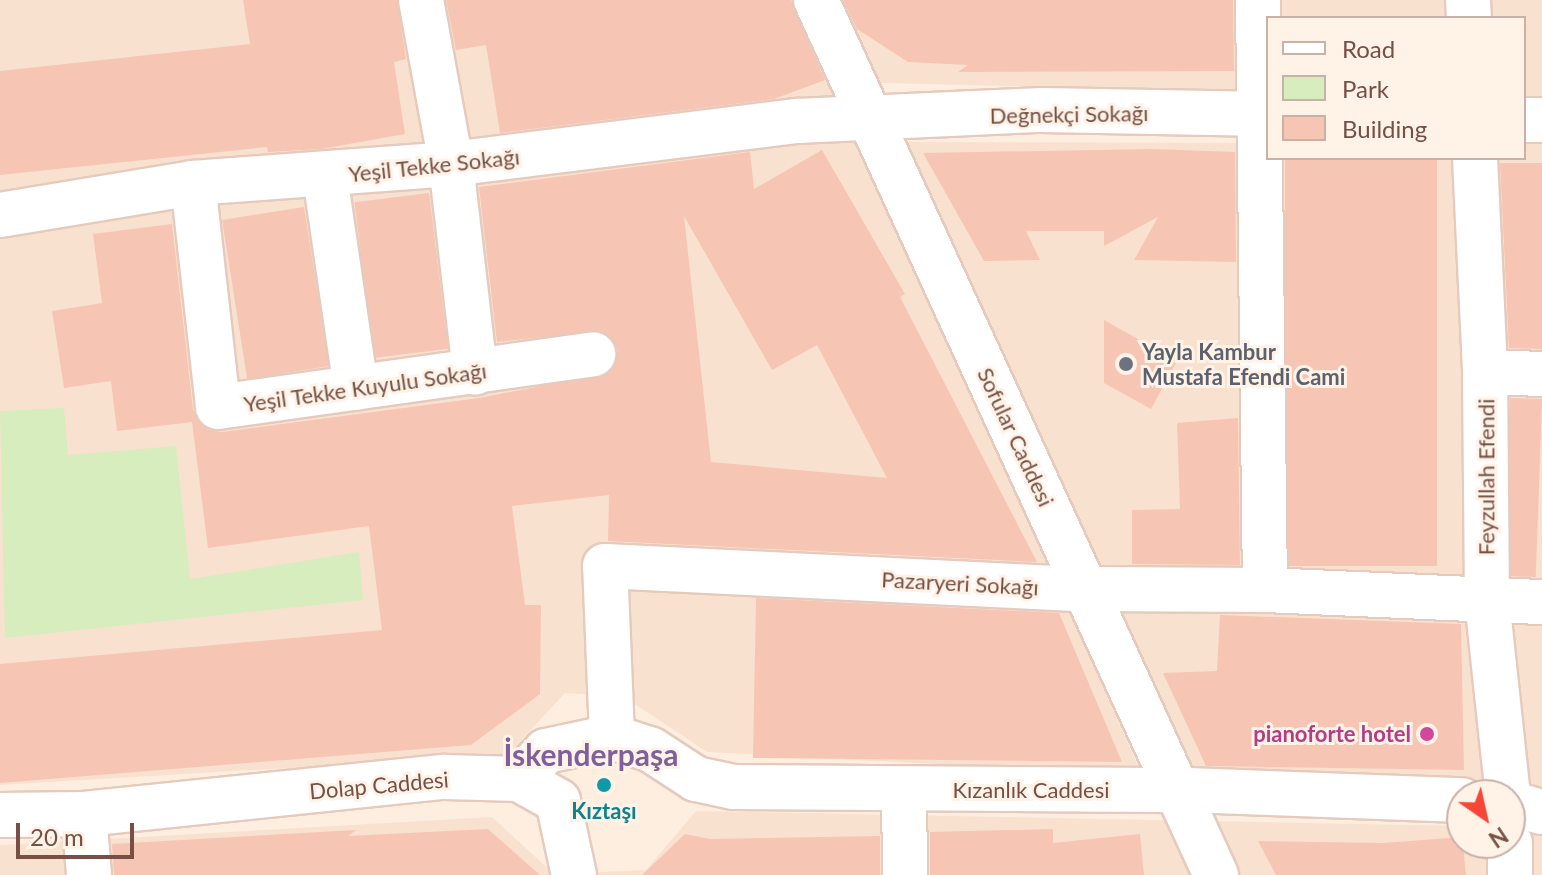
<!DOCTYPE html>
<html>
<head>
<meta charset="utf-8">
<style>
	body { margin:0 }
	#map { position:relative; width:1542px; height:875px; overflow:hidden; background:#feeedf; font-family:Lato,sans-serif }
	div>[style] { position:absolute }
	.residential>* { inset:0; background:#f9e1d0 }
	.green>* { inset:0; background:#d7edbd }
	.building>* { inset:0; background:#f7c5b4; transform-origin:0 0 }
	.roads { filter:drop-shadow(2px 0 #e5cabd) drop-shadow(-2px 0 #e5cabd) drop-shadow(0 2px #e5cabd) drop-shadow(0 -2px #e5cabd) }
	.street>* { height:44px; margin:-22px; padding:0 22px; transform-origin:22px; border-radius:22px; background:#fff }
	.secondary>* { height:44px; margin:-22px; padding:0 22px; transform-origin:22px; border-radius:22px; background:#fff }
	.dots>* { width:22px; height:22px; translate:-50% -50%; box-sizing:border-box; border:4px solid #fff3e8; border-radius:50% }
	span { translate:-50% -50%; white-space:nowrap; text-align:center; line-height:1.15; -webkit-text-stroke:6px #fff3e8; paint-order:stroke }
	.street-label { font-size:22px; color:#774f44 }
	.worship-label { font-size:22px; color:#5b616d; font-weight:700 }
	.left { translate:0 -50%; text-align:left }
	.hotel-label { font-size:22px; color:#b23c85; font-weight:700 }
	.right { translate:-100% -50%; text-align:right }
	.culture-label { font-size:22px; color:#0d838f; font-weight:700 }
	.district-label { font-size:30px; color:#7f5f9c; font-weight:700 }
	.legend { position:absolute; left:1266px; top:16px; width:260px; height:144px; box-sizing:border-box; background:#fff3e8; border:2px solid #c9b1a6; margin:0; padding:10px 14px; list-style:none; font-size:24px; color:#774f44 }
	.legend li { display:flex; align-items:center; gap:16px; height:40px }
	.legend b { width:40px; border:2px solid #c9b1a6 }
	.north { position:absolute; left:1446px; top:779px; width:80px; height:80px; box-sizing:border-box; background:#fff3e8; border:2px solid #c9b1a6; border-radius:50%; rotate:146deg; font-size:22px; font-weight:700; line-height:32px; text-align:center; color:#774f44 }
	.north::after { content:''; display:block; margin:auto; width:28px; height:36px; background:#f54738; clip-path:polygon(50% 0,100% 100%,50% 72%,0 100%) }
	.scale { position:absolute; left:16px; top:823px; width:118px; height:36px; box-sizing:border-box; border:4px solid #774f44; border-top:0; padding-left:10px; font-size:24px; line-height:28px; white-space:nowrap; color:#774f44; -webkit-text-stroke:6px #fff3e8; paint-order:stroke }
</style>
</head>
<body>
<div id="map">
	<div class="residential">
		<div style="clip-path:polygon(0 0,798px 0,1142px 775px,707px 752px,624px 697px,565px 693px,507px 755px,0 785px)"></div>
		<div style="clip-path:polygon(842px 0,1542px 0,1542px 98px,1524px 98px,1524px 18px,1268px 18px,1268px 92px,881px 83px)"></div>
		<div style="clip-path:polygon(902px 142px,1268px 143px,1268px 158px,1524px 158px,1524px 143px,1542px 142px,1542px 791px,1477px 779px,1192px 779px)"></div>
		<div style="clip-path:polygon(696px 811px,1462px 826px,1462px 843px,1510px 843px,1510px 827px,1542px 831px,1542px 875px,0 875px,0 845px,492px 817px,554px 874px,646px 870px)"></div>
	</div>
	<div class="green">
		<div style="clip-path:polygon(64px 408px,68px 455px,176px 446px,190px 579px,359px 552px,363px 600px,5px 638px,0 411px)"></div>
	</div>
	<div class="building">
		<div style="clip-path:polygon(243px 0,397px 0,406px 59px,394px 62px,405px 134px,321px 149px,268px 152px,267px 147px,0 175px,0 71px,250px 44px)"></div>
		<div style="clip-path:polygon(446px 0,791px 0,825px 80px,774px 99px,500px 133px,486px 45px,456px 50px)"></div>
		<div style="clip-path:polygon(843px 0,1233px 0,1234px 71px,958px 72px,968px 65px,908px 62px,857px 29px)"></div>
		<div style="clip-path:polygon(1152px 149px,1235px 152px,1236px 262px,1134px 260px,1158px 217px,1104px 246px,1104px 231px,1026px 231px,1040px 260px,984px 261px,923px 153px)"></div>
		<div style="clip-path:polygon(evenodd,822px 150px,905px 294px,900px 297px,1037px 562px,608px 541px,609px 495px,512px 506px,525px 605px,541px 605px,540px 694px,471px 745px,0 783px,0 664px,382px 630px,369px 526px,208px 548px,192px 422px,117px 431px,111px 381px,64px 388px,52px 311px,102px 303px,93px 234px,172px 224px,193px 410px,208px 430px,222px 432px,479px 398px,609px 373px,618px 350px,602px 331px,497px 342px,479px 187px,750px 152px,754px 189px,822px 150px,684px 216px,772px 370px,817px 345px,887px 478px,711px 462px,684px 216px)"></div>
		<div style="left:1285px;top:158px;width:152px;height:408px"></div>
		<div style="clip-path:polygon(1500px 163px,1542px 163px,1542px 349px,1509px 348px)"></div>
		<div style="left:429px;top:193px;width:157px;height:75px;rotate:83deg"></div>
		<div style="left:304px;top:207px;width:161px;height:83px;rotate:81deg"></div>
		<div style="clip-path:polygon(1104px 320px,1177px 361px,1151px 409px,1104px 383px)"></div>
		<div style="left:1510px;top:398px;width:32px;height:178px;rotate:2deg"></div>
		<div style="clip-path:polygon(1238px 418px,1240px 565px,1132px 564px,1132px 510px,1180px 509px,1177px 423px)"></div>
		<div style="clip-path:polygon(756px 598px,1059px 613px,1122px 762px,753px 758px)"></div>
		<div style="clip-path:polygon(1220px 615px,1461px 624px,1464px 770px,1206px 766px,1163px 673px,1217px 671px)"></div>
		<div style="clip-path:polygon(488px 829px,540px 875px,114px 875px,112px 844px,356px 830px,348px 836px)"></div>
		<div style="clip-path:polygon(1053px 829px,1053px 843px,1140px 834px,1144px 875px,930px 875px,930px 832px)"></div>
		<div style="clip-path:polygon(685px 834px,710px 839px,880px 836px,880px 875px,642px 875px)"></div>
		<div style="clip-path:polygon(1462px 837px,1466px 875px,1276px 875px,1258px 841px,1384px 843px)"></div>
	</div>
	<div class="roads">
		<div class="street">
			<div style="left:421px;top:0;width:167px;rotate:79.6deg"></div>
			<div style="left:451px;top:164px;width:210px;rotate:83.4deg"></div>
			<div style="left:1258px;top:0;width:590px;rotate:89.32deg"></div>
			<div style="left:1468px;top:0;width:18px;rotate:87deg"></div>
			<div style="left:1524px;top:120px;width:18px"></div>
			<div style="left:1475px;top:158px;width:214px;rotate:87.3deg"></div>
			<div style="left:1485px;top:372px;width:228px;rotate:89.5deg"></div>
			<div style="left:1487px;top:600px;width:196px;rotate:83.9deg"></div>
			<div style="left:325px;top:176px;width:214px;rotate:81.7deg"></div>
			<div style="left:193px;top:183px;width:225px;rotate:83.6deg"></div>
			<div style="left:218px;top:407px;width:379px;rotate:-8deg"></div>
			<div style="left:0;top:215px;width:196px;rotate:-9.4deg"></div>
			<div style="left:193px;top:183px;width:259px;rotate:-4.2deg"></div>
			<div style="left:451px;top:164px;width:349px;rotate:-7.1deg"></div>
			<div style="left:797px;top:121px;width:245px;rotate:-2.6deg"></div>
			<div style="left:1042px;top:110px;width:226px;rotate:1deg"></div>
			<div style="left:1485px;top:372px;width:57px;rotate:2deg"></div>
			<div style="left:612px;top:737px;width:171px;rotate:-92.3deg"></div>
			<div style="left:605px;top:566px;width:471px;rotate:2.8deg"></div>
			<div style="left:1075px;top:589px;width:190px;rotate:0.3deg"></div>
			<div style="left:1265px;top:590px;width:277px;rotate:2.5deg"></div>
			<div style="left:519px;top:779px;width:45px;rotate:29.4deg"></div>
			<div style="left:558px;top:801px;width:76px;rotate:77.8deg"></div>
			<div style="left:904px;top:790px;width:85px;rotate:89.3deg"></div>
			<div style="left:1177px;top:790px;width:94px;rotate:65.4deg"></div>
			<div style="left:84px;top:814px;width:61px;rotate:85.3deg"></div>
			<div style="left:1510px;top:843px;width:32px;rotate:90deg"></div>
		</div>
		<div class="secondary">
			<div style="left:816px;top:0;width:869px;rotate:65.44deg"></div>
			<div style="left:1510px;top:803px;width:33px;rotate:16deg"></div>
			<div style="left:0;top:815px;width:84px;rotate:-0.7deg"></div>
			<div style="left:84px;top:814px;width:363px;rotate:-5.9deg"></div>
			<div style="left:445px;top:777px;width:74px;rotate:1.5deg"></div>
			<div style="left:519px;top:779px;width:39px;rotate:-46deg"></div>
			<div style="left:546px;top:751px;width:67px;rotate:-12deg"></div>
			<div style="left:612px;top:737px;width:40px;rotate:18deg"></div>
			<div style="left:650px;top:749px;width:55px;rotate:33.1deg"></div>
			<div style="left:696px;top:779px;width:39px;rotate:12deg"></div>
			<div style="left:734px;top:787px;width:452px;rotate:0.4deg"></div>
			<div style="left:1186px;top:790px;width:276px;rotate:2.1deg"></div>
		</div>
	</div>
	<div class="dots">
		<div style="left:1126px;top:364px;background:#6b7280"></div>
		<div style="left:1427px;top:734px;background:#d1479c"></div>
		<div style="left:604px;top:785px;background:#0f9aa8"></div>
	</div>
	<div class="street-label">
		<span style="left:1069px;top:114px;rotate:-1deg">Değnekçi Sokağı</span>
		<span style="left:434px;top:165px;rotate:-6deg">Yeşil Tekke Sokağı</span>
		<span style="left:365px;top:387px;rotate:-8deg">Yeşil Tekke Kuyulu Sokağı</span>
		<span style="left:1016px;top:437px;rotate:65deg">Sofular Caddesi</span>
		<span style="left:1486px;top:477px;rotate:-90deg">Feyzullah Efendi</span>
		<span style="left:960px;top:583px;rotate:3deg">Pazaryeri Sokağı</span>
		<span style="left:379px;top:785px;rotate:-5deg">Dolap Caddesi</span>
		<span style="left:1031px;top:790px">Kızanlık Caddesi</span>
	</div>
	<div class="worship-label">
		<span class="left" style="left:1142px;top:364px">Yayla Kambur<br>Mustafa Efendi Cami</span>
	</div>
	<div class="hotel-label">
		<span class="right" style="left:1411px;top:734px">pianoforte hotel</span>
	</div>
	<div class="culture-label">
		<span style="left:604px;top:811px">Kıztaşı</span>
	</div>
	<div class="district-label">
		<span style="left:591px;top:754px">İskenderpaşa</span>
	</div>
	<ul class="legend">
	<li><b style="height:10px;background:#fff"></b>Road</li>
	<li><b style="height:22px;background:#d7edbd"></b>Park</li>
	<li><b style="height:22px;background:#f7c5b4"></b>Building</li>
	</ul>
	<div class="north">N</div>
	<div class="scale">20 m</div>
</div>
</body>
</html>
